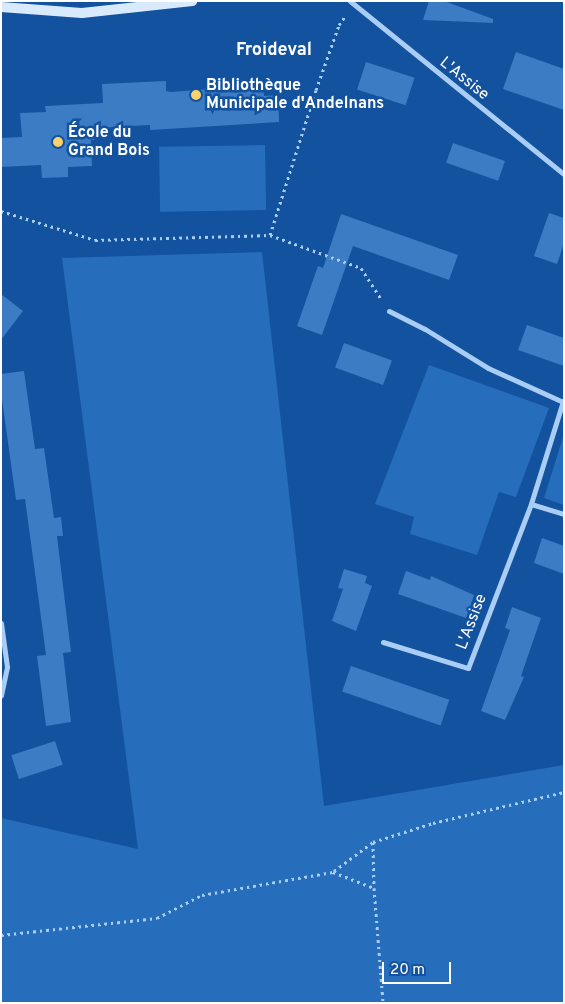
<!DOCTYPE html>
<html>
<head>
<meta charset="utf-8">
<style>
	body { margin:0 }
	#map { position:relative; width:565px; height:1004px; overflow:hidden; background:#13529e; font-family:Overpass,sans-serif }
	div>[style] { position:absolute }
	.green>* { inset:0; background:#266dbc; transform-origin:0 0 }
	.building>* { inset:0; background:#3c7cc4; transform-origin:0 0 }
	.path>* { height:3px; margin-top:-1.5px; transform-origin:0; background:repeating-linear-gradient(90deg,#a9cdf4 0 2.5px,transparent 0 6.5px) }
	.street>* { height:5px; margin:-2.5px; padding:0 2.5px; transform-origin:2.5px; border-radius:2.5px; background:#a9cdf4 }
	.secondary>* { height:10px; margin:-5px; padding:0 5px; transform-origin:5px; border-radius:5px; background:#d9eafd }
	.dots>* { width:14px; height:14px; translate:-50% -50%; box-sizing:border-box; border:2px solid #13529e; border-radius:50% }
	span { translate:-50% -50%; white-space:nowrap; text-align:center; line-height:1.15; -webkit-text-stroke:5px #13529e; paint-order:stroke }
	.street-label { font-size:16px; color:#fff }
	.poi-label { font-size:16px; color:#fff; font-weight:700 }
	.left { translate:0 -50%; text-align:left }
	.neighbourhood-label { font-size:18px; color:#fff; font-weight:700 }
	.frame { position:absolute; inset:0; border:2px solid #fff; pointer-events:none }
	.scale { position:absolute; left:382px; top:962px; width:69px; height:22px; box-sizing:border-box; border:2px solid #fff; border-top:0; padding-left:6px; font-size:15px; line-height:18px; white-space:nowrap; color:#fff; -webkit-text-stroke:4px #13529e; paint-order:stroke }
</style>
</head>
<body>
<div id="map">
	<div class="green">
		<div style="left:265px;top:145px;width:65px;height:106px;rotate:89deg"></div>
		<div style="clip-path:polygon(262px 252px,324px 806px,564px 765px,564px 1003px,1px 1003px,1px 818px,138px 849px,62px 258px)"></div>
		<div style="clip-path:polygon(429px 365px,549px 408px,516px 497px,499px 492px,477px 555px,410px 534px,414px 517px,375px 504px)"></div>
		<div style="clip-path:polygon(564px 434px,564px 505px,544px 498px)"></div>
	</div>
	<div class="building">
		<div style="clip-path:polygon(429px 1px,444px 1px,493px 19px,493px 23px,423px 20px)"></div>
		<div style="clip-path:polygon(516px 52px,564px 69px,564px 110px,503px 89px)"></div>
		<div style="left:366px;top:62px;width:51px;height:29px;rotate:18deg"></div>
		<div style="clip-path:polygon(166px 81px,166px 91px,171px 92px,263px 85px,264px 96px,278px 95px,279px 122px,150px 130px,150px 125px,95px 128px,95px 140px,91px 140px,92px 166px,68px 167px,68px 177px,42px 178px,41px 165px,1px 167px,1px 138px,22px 137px,20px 113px,46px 112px,45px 106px,103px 103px,102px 84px)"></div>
		<div style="left:453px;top:143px;width:55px;height:21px;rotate:19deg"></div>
		<div style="clip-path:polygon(549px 213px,564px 218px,564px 243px,557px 264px,534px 256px)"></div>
		<div style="clip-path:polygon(341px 214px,458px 255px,449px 280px,353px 246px,322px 335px,297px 326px,318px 266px,323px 268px)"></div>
		<div style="clip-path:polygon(1px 294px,23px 311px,1px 340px)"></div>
		<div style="clip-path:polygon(527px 325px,564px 338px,564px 366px,518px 350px)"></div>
		<div style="left:344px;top:343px;width:51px;height:26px;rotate:20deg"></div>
		<div style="clip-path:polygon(24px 371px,35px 449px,44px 448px,54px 518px,61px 517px,63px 536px,57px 536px,71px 652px,63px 653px,71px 722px,46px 726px,37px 656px,46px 655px,38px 595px,25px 499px,16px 500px,1px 392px,1px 374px)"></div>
		<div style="clip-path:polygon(542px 538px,564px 546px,564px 574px,534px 563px)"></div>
		<div style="clip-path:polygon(344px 569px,367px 576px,365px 583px,372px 586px,356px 631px,332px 621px,343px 589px,338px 588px)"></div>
		<div style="clip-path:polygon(406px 571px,430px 580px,431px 576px,474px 595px,466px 618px,398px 594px)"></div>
		<div style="clip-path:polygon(512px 607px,541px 618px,521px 676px,524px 677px,505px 720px,481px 711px,510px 630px,505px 628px)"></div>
		<div style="left:351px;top:666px;width:104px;height:27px;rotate:19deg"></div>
		<div style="left:55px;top:741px;width:25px;height:46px;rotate:72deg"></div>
	</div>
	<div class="path">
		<div style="left:1px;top:211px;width:98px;rotate:17.1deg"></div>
		<div style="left:95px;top:240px;width:175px;rotate:-1.6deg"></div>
		<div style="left:270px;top:235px;width:97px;rotate:19.9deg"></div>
		<div style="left:361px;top:268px;width:38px;rotate:57deg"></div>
		<div style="left:270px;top:235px;width:152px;rotate:-72.4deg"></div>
		<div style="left:316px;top:90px;width:69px;rotate:-70.5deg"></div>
		<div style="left:339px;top:25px;width:12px;rotate:-55deg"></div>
		<div style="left:373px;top:842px;width:46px;rotate:88.8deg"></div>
		<div style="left:334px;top:871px;width:49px;rotate:-36.6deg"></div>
		<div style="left:373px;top:842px;width:63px;rotate:-17.6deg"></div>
		<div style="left:433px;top:823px;width:135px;rotate:-13.3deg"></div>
		<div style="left:1px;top:935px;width:157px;rotate:-6.2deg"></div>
		<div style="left:157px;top:918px;width:51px;rotate:-27.1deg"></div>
		<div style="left:202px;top:895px;width:133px;rotate:-10deg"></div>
		<div style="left:333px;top:872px;width:44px;rotate:21.3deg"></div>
		<div style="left:374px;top:888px;width:115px;rotate:85.5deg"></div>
	</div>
	<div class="street">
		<div style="left:350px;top:1px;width:275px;rotate:39deg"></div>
		<div style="left:389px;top:311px;width:40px;rotate:26.6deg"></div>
		<div style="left:425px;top:329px;width:74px;rotate:31.8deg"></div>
		<div style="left:488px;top:368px;width:80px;rotate:24.3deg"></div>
		<div style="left:563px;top:401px;width:108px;rotate:107.3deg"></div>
		<div style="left:531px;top:504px;width:34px;rotate:17deg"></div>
		<div style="left:1px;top:623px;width:44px;rotate:82.2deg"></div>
		<div style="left:7px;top:667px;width:29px;rotate:102deg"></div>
		<div style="left:383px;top:642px;width:89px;rotate:17deg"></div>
		<div style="left:468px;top:668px;width:176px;rotate:-69deg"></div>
	</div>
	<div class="secondary">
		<div style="left:1px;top:7px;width:81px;rotate:4.2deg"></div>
		<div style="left:82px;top:13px;width:111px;rotate:-6.2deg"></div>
	</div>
	<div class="dots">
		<div style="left:196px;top:95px;background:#ffd16c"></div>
		<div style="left:58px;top:142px;background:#ffd16c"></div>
	</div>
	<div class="street-label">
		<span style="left:464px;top:79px;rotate:39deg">L'Assise</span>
		<span style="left:472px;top:622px;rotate:-69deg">L'Assise</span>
	</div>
	<div class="poi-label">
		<span class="left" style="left:206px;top:95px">Bibliothèque<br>Municipale d'Andelnans</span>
		<span class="left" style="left:68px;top:142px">École du<br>Grand Bois</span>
	</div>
	<div class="neighbourhood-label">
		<span style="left:274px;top:51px">Froideval</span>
	</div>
	<div class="frame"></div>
	<div class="scale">20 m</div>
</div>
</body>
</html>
